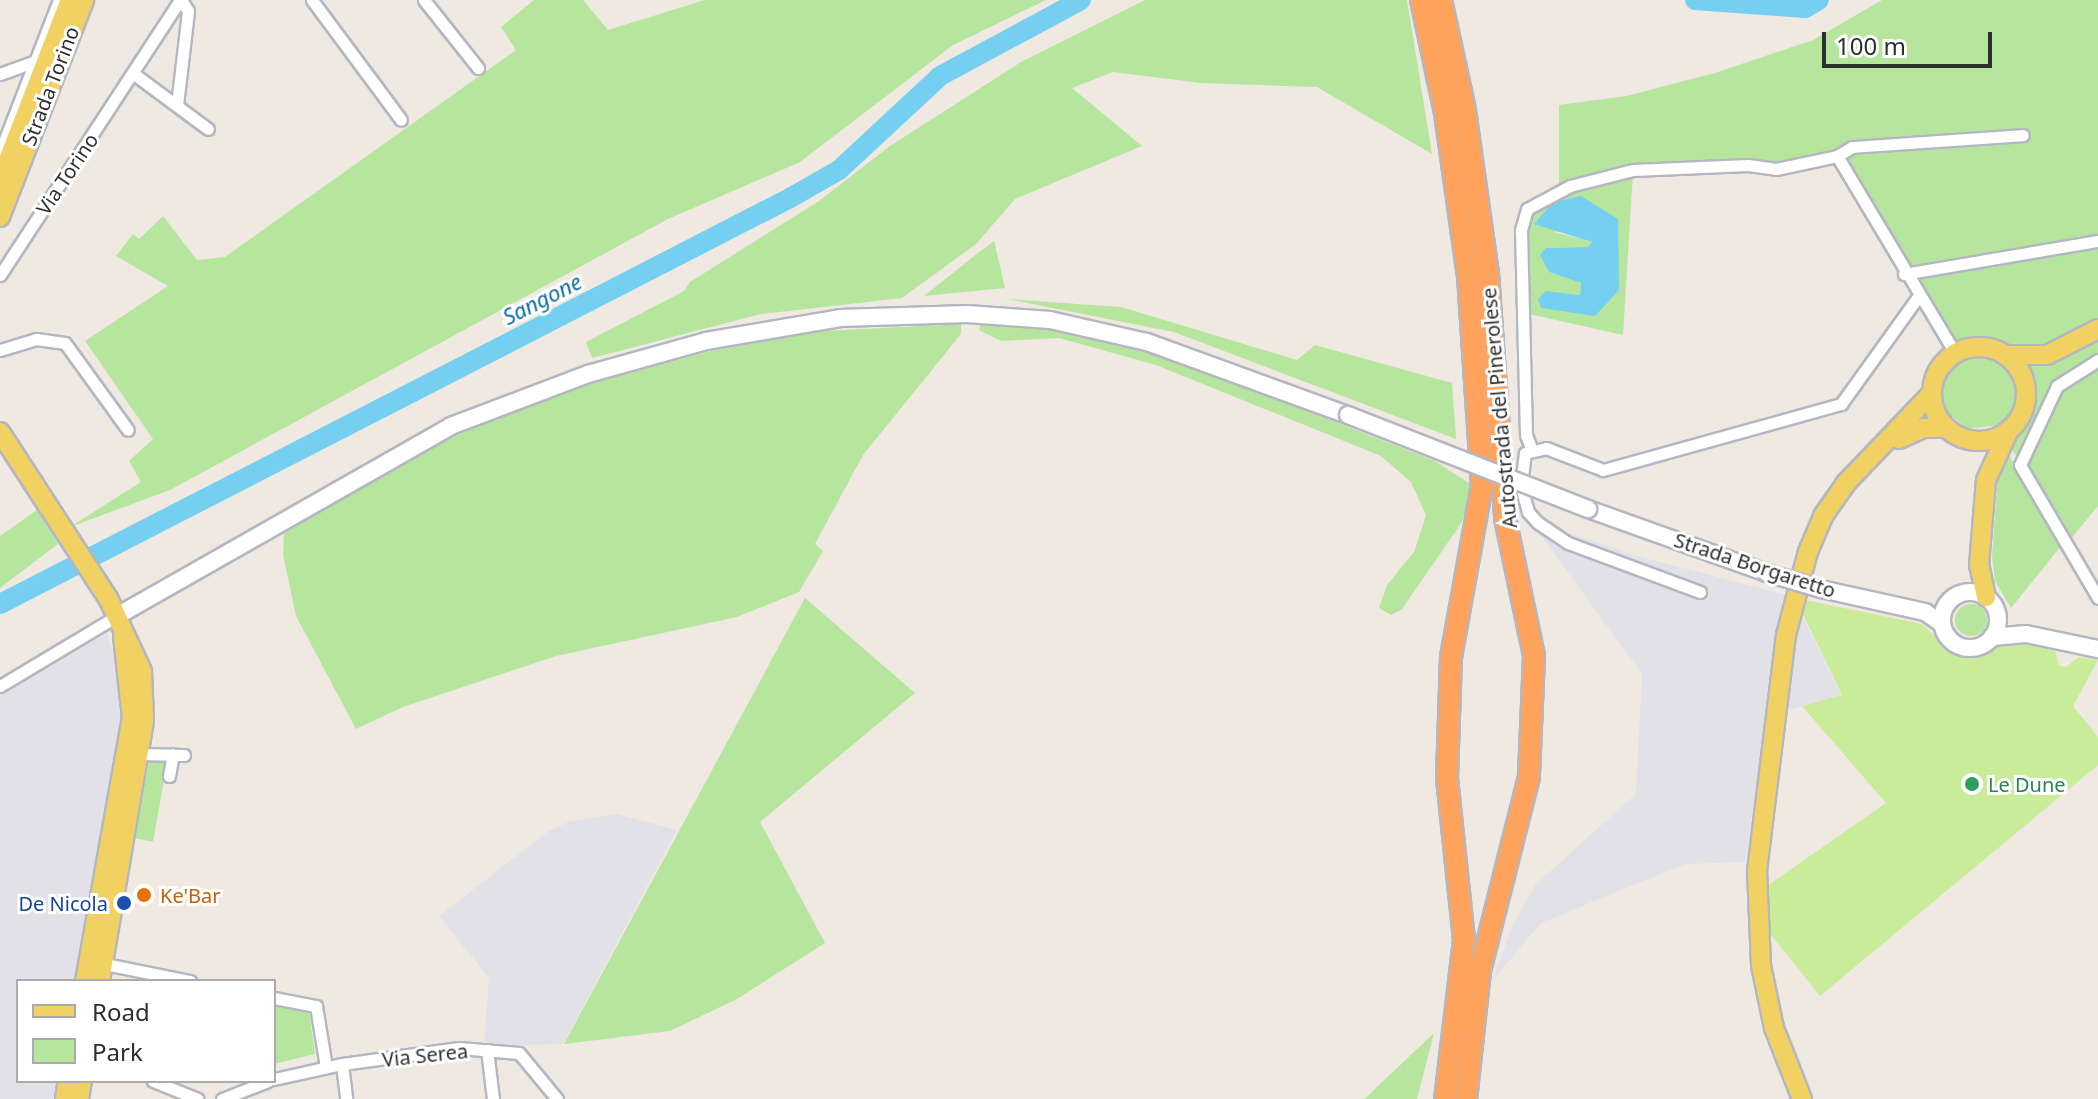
<!DOCTYPE html>
<html>
<head>
<meta charset="utf-8">
<style>
	body { margin:0 }
	#map { position:relative; width:2098px; height:1099px; overflow:hidden; background:#efe9e1; font-family:"Noto Sans",sans-serif }
	div>[style] { position:absolute }
	.industrial>* { inset:0; background:#e3e1e8 }
	.green>* { inset:0; background:#b6e59e; transform-origin:0 0 }
	.round { border-radius:50% }
	.pitch>* { inset:0; background:#c9ec9a }
	.water>* { inset:0; background:#75cff0 }
	.river>* { height:20px; margin:-10px; padding:0 10px; transform-origin:10px; border-radius:10px; background:#75cff0 }
	.roads { filter:drop-shadow(2px 0 #b4b7c1) drop-shadow(-2px 0 #b4b7c1) drop-shadow(0 2px #b4b7c1) drop-shadow(0 -2px #b4b7c1) }
	.street>* { height:11px; margin:-5.5px; padding:0 5.5px; transform-origin:5.5px; border-radius:5.5px; background:#fff }
	.secondary>* { height:16px; margin:-8px; padding:0 8px; transform-origin:8px; border-radius:8px; background:#fff }
	.secondary>.ring { margin:-8px; padding:0; box-sizing:content-box; background:none; border:16px solid #fff; border-radius:50% }
	.primary>* { height:18px; margin:-9px; padding:0 9px; transform-origin:9px; border-radius:9px; background:#f2d163 }
	.primary>.ring { margin:-9px; padding:0; box-sizing:content-box; background:none; border:18px solid #f2d163; border-radius:50% }
	.highway>* { height:20px; margin:-10px; padding:0 10px; transform-origin:10px; border-radius:10px; background:#ffa35c }
	.bridges { filter:drop-shadow(2px 0 #b4b7c1) drop-shadow(-2px 0 #b4b7c1) drop-shadow(0 2px #b4b7c1) drop-shadow(0 -2px #b4b7c1) }
	.secondary-bridge>* { height:16px; margin:-8px; padding:0 8px; transform-origin:8px; border-radius:8px; background:#fff }
	.dots>* { width:22px; height:22px; translate:-50% -50%; box-sizing:border-box; border:4px solid #fff; border-radius:50% }
	span { translate:-50% -50%; white-space:nowrap; text-align:center; line-height:1.15; -webkit-text-stroke:6px #fff; paint-order:stroke }
	.street-label { font-size:20px; color:#2e2e2e }
	.leisure-label { font-size:20px; color:#27864d }
	.left { translate:0 -50%; text-align:left }
	.food-label { font-size:20px; color:#c56008 }
	.transit-label { font-size:20px; color:#164399 }
	.right { translate:-100% -50%; text-align:right }
	.water-label { font-size:22px; color:#0d6fa3; font-style:italic }
	.legend { position:absolute; left:16px; top:979px; width:260px; height:104px; box-sizing:border-box; background:#fff; border:2px solid #ababab; margin:0; padding:10px 14px; list-style:none; font-size:24px; color:#2e2e2e }
	.legend li { display:flex; align-items:center; gap:16px; height:40px }
	.legend b { width:40px; border:2px solid #ababab }
	.scale { position:absolute; left:1822px; top:32px; width:170px; height:36px; box-sizing:border-box; border:4px solid #2e2e2e; border-top:0; padding-left:10px; font-size:24px; line-height:28px; white-space:nowrap; color:#2e2e2e; -webkit-text-stroke:6px #fff; paint-order:stroke }
</style>
</head>
<body>
<div id="map">
	<div class="industrial">
		<div style="clip-path:polygon(1516px 501px,1569px 533px,1641px 557px,1793px 597px,1841px 695px,1766px 716px,1745px 862px,1685px 864px,1541px 923px,1492px 981px,1514px 922px,1536px 884px,1636px 794px,1642px 674px)"></div>
		<div style="clip-path:polygon(107px 633px,126px 701px,80px 981px,18px 981px,18px 1081px,63px 1081px,60px 1099px,0 1099px,0 697px)"></div>
		<div style="clip-path:polygon(617px 814px,677px 830px,563px 1044px,484px 1046px,489px 978px,439px 916px,550px 830px,571px 821px)"></div>
	</div>
	<div class="green">
		<div style="clip-path:polygon(534px 0,583px 0,608px 30px,705px 0,1046px 0,953px 45px,800px 162px,668px 219px,170px 490px,70px 527px,141px 482px,129px 461px,153px 439px,85px 341px,168px 286px,116px 256px,133px 234px,139px 239px,163px 216px,197px 260px,225px 257px,516px 50px,501px 27px)"></div>
		<div style="clip-path:polygon(1145px 0,1407px 0,1432px 154px,1317px 87px,1201px 83px,1113px 72px,1072px 88px,1142px 146px,1015px 199px,976px 244px,902px 298px,761px 314px,592px 358px,586px 342px,684px 291px,690px 282px,819px 201px,890px 146px,1021px 62px)"></div>
		<div style="clip-path:polygon(1882px 0,2098px 0,2098px 237px,1905px 270px,1833px 154px,1789px 166px,1663px 170px,1559px 189px,1559px 105px,1627px 96px,1718px 72px,1813px 40px)"></div>
		<div style="clip-path:polygon(evenodd,1633px 173px,1623px 335px,1529px 314px,1528px 215px,1590px 182px,1633px 173px,1618px 220px,1595px 316px,1546px 291px,1580px 295px,1581px 283px,1549px 272px,1546px 248px,1588px 247px,1593px 242px,1554px 232px,1618px 220px)"></div>
		<div style="clip-path:polygon(994px 241px,1005px 288px,924px 296px,978px 253px)"></div>
		<div style="clip-path:polygon(2098px 244px,2098px 506px,2069px 541px,1997px 425px,1968px 429px,1944px 410px,1941px 386px,1958px 361px,1918px 297px,1916px 283px,1917px 276px)"></div>
		<div style="clip-path:polygon(1007px 299px,1121px 307px,1297px 360px,1315px 345px,1452px 383px,1456px 439px,1174px 332px)"></div>
		<div style="clip-path:polygon(981px 321px,1059px 328px,1143px 347px,1435px 461px,1472px 485px,1462px 522px,1402px 609px,1391px 615px,1379px 608px,1387px 585px,1414px 552px,1426px 515px,1411px 482px,1381px 456px,1156px 365px,1059px 338px,1001px 341px,979px 330px)"></div>
		<div style="clip-path:polygon(961px 324px,961px 334px,863px 455px,815px 544px,823px 551px,799px 592px,737px 617px,556px 656px,403px 707px,356px 729px,296px 616px,283px 555px,284px 532px,403px 462px,483px 423px,593px 383px,737px 344px,825px 331px)"></div>
		<div style="clip-path:polygon(2004px 446px,2061px 546px,2011px 608px,1995px 581px,1992px 556px,1999px 460px)"></div>
		<div style="clip-path:polygon(37px 510px,58px 544px,0 588px,0 536px)"></div>
		<div style="clip-path:polygon(805px 598px,915px 693px,760px 822px,825px 943px,737px 999px,670px 1031px,564px 1044px)"></div>
		<div class="round" style="left:1955px;top:604px;width:32px;height:32px"></div>
		<div style="left:168px;top:757px;width:86px;height:18px;rotate:100deg"></div>
		<div style="clip-path:polygon(274px 1005px,309px 1011px,315px 1054px,274px 1064px)"></div>
		<div style="clip-path:polygon(1434px 1033px,1417px 1099px,1365px 1099px,1377px 1087px)"></div>
	</div>
	<div class="pitch">
		<div style="clip-path:polygon(1795px 598px,1922px 624px,1954px 655px,1977px 658px,2004px 639px,2055px 651px,2059px 665px,2066px 667px,2079px 657px,2098px 660px,2073px 706px,2098px 737px,2098px 765px,1820px 996px,1764px 926px,1767px 886px,1886px 803px,1802px 706px,1842px 695px)"></div>
	</div>
	<div class="water">
		<div style="clip-path:polygon(1581px 196px,1618px 219px,1619px 290px,1595px 316px,1541px 308px,1538px 299px,1546px 291px,1580px 295px,1581px 283px,1549px 272px,1540px 255px,1546px 248px,1588px 247px,1592px 242px,1534px 224px,1553px 202px)"></div>
	</div>
	<div class="river">
		<div style="left:1695px;top:0;width:110px;rotate:4.2deg"></div>
		<div style="left:1805px;top:8px;width:16px;rotate:-30deg"></div>
		<div style="left:0;top:604px;width:888px;rotate:-27.2deg"></div>
		<div style="left:790px;top:198px;width:56px;rotate:-29.7deg"></div>
		<div style="left:839px;top:170px;width:138px;rotate:-42.9deg"></div>
		<div style="left:940px;top:76px;width:160px;rotate:-28.3deg"></div>
	</div>
	<div class="roads">
		<div class="street">
			<div style="left:312px;top:0;width:149px;rotate:53.4deg"></div>
			<div style="left:424px;top:0;width:87px;rotate:51.5deg"></div>
			<div style="left:0;top:74px;width:35px;rotate:-20deg"></div>
			<div style="left:134px;top:74px;width:92px;rotate:36.6deg"></div>
			<div style="left:177px;top:105px;width:95px;rotate:-83.3deg"></div>
			<div style="left:188px;top:11px;width:13px;rotate:-122deg"></div>
			<div style="left:0;top:152px;width:163px;rotate:-68.8deg"></div>
			<div style="left:1904px;top:274px;width:197px;rotate:-9.7deg"></div>
			<div style="left:0;top:275px;width:329px;rotate:-56.8deg"></div>
			<div style="left:0;top:350px;width:38px;rotate:-17deg"></div>
			<div style="left:36px;top:339px;width:29px;rotate:8deg"></div>
			<div style="left:65px;top:343px;width:107px;rotate:54.1deg"></div>
			<div style="left:1955px;top:353px;width:230px;rotate:-120.9deg"></div>
			<div style="left:1837px;top:156px;width:17px;rotate:-31deg"></div>
			<div style="left:1852px;top:147px;width:171px;rotate:-4deg"></div>
			<div style="left:2098px;top:360px;width:49px;rotate:147.6deg"></div>
			<div style="left:2057px;top:386px;width:87px;rotate:115.1deg"></div>
			<div style="left:2020px;top:465px;width:154px;rotate:59.6deg"></div>
			<div style="left:1531px;top:448px;width:14px;rotate:-111deg"></div>
			<div style="left:1526px;top:435px;width:205px;rotate:-91.4deg"></div>
			<div style="left:1521px;top:230px;width:22px;rotate:-74deg"></div>
			<div style="left:1527px;top:209px;width:49px;rotate:-28.1deg"></div>
			<div style="left:1570px;top:186px;width:65px;rotate:-14.3deg"></div>
			<div style="left:1633px;top:170px;width:115px;rotate:-2.5deg"></div>
			<div style="left:1748px;top:165px;width:28px;rotate:8deg"></div>
			<div style="left:1776px;top:169px;width:62px;rotate:-12deg"></div>
			<div style="left:1700px;top:592px;width:141px;rotate:-159.6deg"></div>
			<div style="left:1568px;top:543px;width:36px;rotate:-146deg"></div>
			<div style="left:1538px;top:523px;width:15px;rotate:-132deg"></div>
			<div style="left:1528px;top:512px;width:28px;rotate:-105deg"></div>
			<div style="left:1521px;top:485px;width:32px;rotate:-83deg"></div>
			<div style="left:1525px;top:453px;width:22px;rotate:-13deg"></div>
			<div style="left:1546px;top:448px;width:61px;rotate:21.1deg"></div>
			<div style="left:1603px;top:470px;width:247px;rotate:-15.5deg"></div>
			<div style="left:1841px;top:404px;width:132px;rotate:-54.3deg"></div>
			<div style="left:0;top:686px;width:136px;rotate:-30.9deg"></div>
			<div style="left:139px;top:754px;width:45px;rotate:1.3deg"></div>
			<div style="left:169px;top:776px;width:22px;rotate:-80deg"></div>
			<div style="left:100px;top:963px;width:92px;rotate:11.3deg"></div>
			<div style="left:274px;top:998px;width:43px;rotate:10.8deg"></div>
			<div style="left:316px;top:1006px;width:62px;rotate:80.7deg"></div>
			<div style="left:487px;top:1050px;width:49px;rotate:83deg"></div>
			<div style="left:342px;top:1064px;width:35px;rotate:83deg"></div>
			<div style="left:274px;top:1079px;width:70px;rotate:-12.4deg"></div>
			<div style="left:342px;top:1064px;width:118px;rotate:-7.8deg"></div>
			<div style="left:459px;top:1048px;width:60px;rotate:4.8deg"></div>
			<div style="left:519px;top:1053px;width:60px;rotate:50.4deg"></div>
			<div style="left:153px;top:1081px;width:48px;rotate:21.8deg"></div>
			<div style="left:222px;top:1099px;width:49px;rotate:-21.4deg"></div>
		</div>
		<div class="secondary">
			<div style="left:1588px;top:509px;width:190px;rotate:19.7deg"></div>
			<div style="left:1821px;top:589px;width:107px;rotate:12.5deg"></div>
			<div style="left:1925px;top:612px;width:21px;rotate:35deg"></div>
			<div class="ring" style="left:1942px;top:592px;width:40px;height:40px"></div>
			<div style="left:117px;top:616px;width:384px;rotate:-29.6deg"></div>
			<div style="left:451px;top:426px;width:147px;rotate:-20.8deg"></div>
			<div style="left:588px;top:374px;width:123px;rotate:-15.6deg"></div>
			<div style="left:706px;top:341px;width:136px;rotate:-9.7deg"></div>
			<div style="left:840px;top:318px;width:127px;rotate:-1.8deg"></div>
			<div style="left:967px;top:314px;width:83px;rotate:4.1deg"></div>
			<div style="left:1050px;top:320px;width:99px;rotate:12.8deg"></div>
			<div style="left:1147px;top:342px;width:214px;rotate:20deg"></div>
			<div style="left:1992px;top:637px;width:34px;rotate:-5deg"></div>
			<div style="left:2026px;top:634px;width:74px;rotate:11.8deg"></div>
		</div>
		<div class="primary">
			<div style="left:0;top:181px;width:194px;rotate:-68.9deg"></div>
			<div style="left:0;top:217px;width:233px;rotate:-68.8deg"></div>
			<div class="ring" style="left:1932px;top:347px;width:76px;height:76px"></div>
			<div style="left:2005px;top:355px;width:42px"></div>
			<div style="left:2047px;top:355px;width:57px;rotate:-27deg"></div>
			<div style="left:0;top:432px;width:200px;rotate:57deg"></div>
			<div style="left:109px;top:600px;width:78px;rotate:65.1deg"></div>
			<div style="left:142px;top:671px;width:50px;rotate:87.7deg"></div>
			<div style="left:144px;top:721px;width:264px;rotate:99.6deg"></div>
			<div style="left:1899px;top:439px;width:27px;rotate:-24deg"></div>
			<div style="left:1924px;top:428px;width:22px"></div>
			<div style="left:1986px;top:597px;width:33px;rotate:-102deg"></div>
			<div style="left:1979px;top:565px;width:85px;rotate:-85.3deg"></div>
			<div style="left:1986px;top:480px;width:55px;rotate:-65.3deg"></div>
			<div style="left:85px;top:981px;width:267px;rotate:-79.9deg"></div>
			<div style="left:132px;top:718px;width:82px;rotate:-96.3deg"></div>
			<div style="left:65px;top:1099px;width:18px;rotate:-81deg"></div>
			<div style="left:79px;top:1099px;width:18px;rotate:-81deg"></div>
			<div style="left:1802px;top:1099px;width:76px;rotate:-111.5deg"></div>
			<div style="left:1774px;top:1028px;width:64px;rotate:-101.7deg"></div>
			<div style="left:1761px;top:965px;width:94px;rotate:-92.4deg"></div>
			<div style="left:1757px;top:871px;width:238px;rotate:-83deg"></div>
			<div style="left:1786px;top:635px;width:86px;rotate:-75.2deg"></div>
			<div style="left:1808px;top:552px;width:39px;rotate:-67deg"></div>
			<div style="left:1823px;top:516px;width:39px;rotate:-55deg"></div>
			<div style="left:1845px;top:484px;width:124px;rotate:-46.3deg"></div>
		</div>
		<div class="highway">
			<div style="left:1421px;top:0;width:116px;rotate:78deg"></div>
			<div style="left:1445px;top:113px;width:165px;rotate:82deg"></div>
			<div style="left:1468px;top:276px;width:209px;rotate:86.2deg"></div>
			<div style="left:1482px;top:485px;width:175px;rotate:100.2deg"></div>
			<div style="left:1451px;top:657px;width:121px;rotate:91.9deg"></div>
			<div style="left:1447px;top:778px;width:163px;rotate:84deg"></div>
			<div style="left:1464px;top:940px;width:160px;rotate:96.8deg"></div>
			<div style="left:1441px;top:0;width:113px;rotate:77.7deg"></div>
			<div style="left:1465px;top:110px;width:165px;rotate:82deg"></div>
			<div style="left:1488px;top:273px;width:246px;rotate:86deg"></div>
			<div style="left:1505px;top:518px;width:141px;rotate:78.1deg"></div>
			<div style="left:1534px;top:656px;width:121px;rotate:92.4deg"></div>
			<div style="left:1529px;top:777px;width:200px;rotate:104.2deg"></div>
			<div style="left:1480px;top:971px;width:129px;rotate:96.2deg"></div>
		</div>
	</div>
	<div class="bridges">
		<div class="secondary-bridge">
			<div style="left:1348px;top:415px;width:258px;rotate:21.4deg"></div>
			<div style="left:1767px;top:573px;width:56px;rotate:16.5deg"></div>
		</div>
	</div>
	<div class="dots">
		<div style="left:1972px;top:784px;background:#2e9e5b"></div>
		<div style="left:144px;top:895px;background:#e8710a"></div>
		<div style="left:124px;top:903px;background:#1a4fb4"></div>
	</div>
	<div class="street-label">
		<span style="left:50px;top:86px;rotate:-69deg">Strada Torino</span>
		<span style="left:67px;top:174px;rotate:-56deg">Via Torino</span>
		<span style="left:1499px;top:408px;rotate:-95deg">Autostrada del Pinerolese</span>
		<span style="left:1755px;top:565px;rotate:18deg">Strada Borgaretto</span>
		<span style="left:425px;top:1055px;rotate:-6deg">Via Serea</span>
	</div>
	<div class="leisure-label">
		<span class="left" style="left:1988px;top:784px">Le Dune</span>
	</div>
	<div class="food-label">
		<span class="left" style="left:160px;top:895px">Ke'Bar</span>
	</div>
	<div class="transit-label">
		<span class="right" style="left:108px;top:903px">De Nicola</span>
	</div>
	<div class="water-label">
		<span style="left:542px;top:299px;rotate:-27deg">Sangone</span>
	</div>
	<ul class="legend">
	<li><b style="height:10px;background:#f2d163"></b>Road</li>
	<li><b style="height:22px;background:#b6e59e"></b>Park</li>
	</ul>
	<div class="scale">100 m</div>
</div>
</body>
</html>
